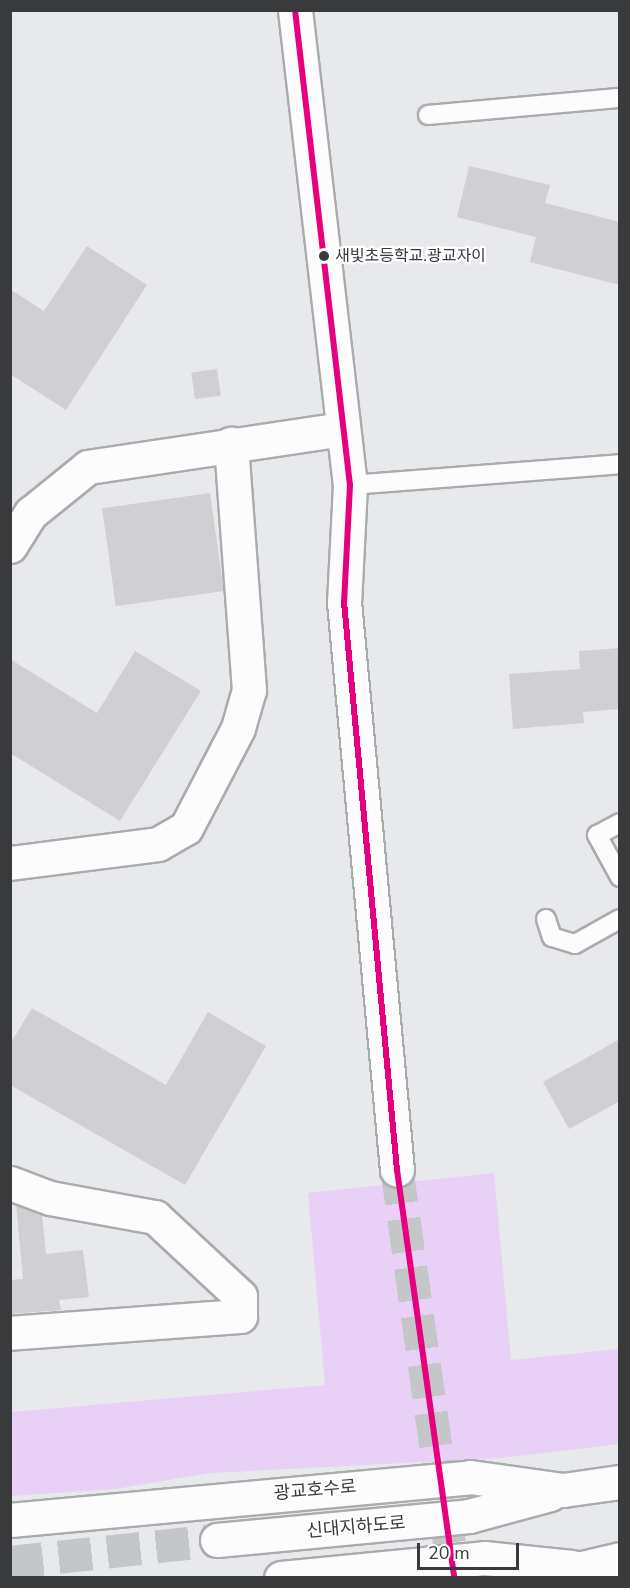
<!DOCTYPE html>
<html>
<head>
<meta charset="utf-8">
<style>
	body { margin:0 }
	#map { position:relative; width:630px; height:1588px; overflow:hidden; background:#e8e9ec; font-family:"Nunito Sans","Noto Sans KR",sans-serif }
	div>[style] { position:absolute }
	.green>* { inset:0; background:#e8d0f6 }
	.building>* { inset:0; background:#d0d0d2; transform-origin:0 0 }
	.tertiary-tunnel>* { height:33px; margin-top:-16.5px; transform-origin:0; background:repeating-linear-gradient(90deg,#c5c6c9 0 33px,transparent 0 49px) }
	.trunk-tunnel>* { height:33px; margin-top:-16.5px; transform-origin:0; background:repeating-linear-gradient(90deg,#c5c6c9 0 33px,transparent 0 49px) }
	.roads { filter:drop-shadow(2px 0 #aaabad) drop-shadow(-2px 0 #aaabad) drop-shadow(0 2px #aaabad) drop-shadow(0 -2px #aaabad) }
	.service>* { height:18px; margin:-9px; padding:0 9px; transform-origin:9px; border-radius:9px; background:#fcfcfc }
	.minor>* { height:33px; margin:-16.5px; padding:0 16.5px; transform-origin:16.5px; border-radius:16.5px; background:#fcfcfc }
	.tertiary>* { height:33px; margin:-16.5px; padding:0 16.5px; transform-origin:16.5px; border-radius:16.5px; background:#fcfcfc }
	.trunk>* { height:33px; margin:-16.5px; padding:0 16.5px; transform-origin:16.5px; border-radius:16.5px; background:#fcfcfc }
	.bus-1>* { height:6px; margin:-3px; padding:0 3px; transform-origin:3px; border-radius:3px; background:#e5007d }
	.dots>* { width:16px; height:16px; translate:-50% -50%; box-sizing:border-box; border:3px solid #fff; border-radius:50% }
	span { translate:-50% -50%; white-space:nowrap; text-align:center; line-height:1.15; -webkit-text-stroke:4.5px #fff; paint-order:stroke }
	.bus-label { font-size:16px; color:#393a3c }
	.left { translate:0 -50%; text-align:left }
	.street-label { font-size:18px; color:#393a3c }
	.frame { position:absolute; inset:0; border:12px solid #393a3c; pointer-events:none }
	.scale { position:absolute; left:417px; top:1543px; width:102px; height:27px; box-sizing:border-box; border:3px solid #393a3c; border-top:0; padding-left:8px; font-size:18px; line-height:21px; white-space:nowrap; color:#393a3c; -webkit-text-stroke:4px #fff; paint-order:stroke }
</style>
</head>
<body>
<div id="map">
	<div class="green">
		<div style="clip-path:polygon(494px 1173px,511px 1360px,619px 1349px,619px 1444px,502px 1458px,210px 1473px,116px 1489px,11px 1496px,11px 1412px,325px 1385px,308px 1193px)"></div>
	</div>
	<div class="building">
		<div style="clip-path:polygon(469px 166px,550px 185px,545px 203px,620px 222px,620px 285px,530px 262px,536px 237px,457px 217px)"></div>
		<div style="clip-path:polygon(87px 246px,147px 285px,66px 410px,10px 374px,10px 289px,44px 311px)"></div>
		<div style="left:217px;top:369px;width:27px;height:26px;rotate:82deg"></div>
		<div style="left:210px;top:493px;width:99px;height:109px;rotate:82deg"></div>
		<div style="clip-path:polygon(620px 648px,620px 709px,583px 712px,584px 723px,513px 729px,509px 674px,580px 669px,579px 651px)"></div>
		<div style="clip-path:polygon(135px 651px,201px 691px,120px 821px,10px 753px,10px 659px,97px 713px)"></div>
		<div style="clip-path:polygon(32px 1008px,166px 1085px,208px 1012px,266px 1046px,185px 1185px,10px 1085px,10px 1044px)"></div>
		<div style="clip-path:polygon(620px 1039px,620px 1101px,569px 1129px,543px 1082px)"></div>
		<div style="clip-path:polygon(16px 1205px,42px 1215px,46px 1254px,83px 1250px,89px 1297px,59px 1300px,61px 1310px,10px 1314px,10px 1280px,23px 1279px)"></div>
	</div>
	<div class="tertiary-tunnel">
		<div style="left:397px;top:1170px;width:412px;rotate:82deg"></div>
	</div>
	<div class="trunk-tunnel">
		<div style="left:10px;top:1562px;width:208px;rotate:-6.1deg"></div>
	</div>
	<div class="roads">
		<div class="service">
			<div style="left:428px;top:115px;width:193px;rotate:-5.1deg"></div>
			<div style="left:350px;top:485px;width:271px;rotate:-4.4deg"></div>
			<div style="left:620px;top:823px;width:26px;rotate:152deg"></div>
			<div style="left:597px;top:835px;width:48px;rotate:61.3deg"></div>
			<div style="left:546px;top:919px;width:19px;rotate:72deg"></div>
			<div style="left:552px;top:937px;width:24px;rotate:17deg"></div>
			<div style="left:575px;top:944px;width:51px;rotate:-29.1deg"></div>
		</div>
		<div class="minor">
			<div style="left:10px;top:546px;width:39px;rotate:-58deg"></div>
			<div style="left:31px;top:513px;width:73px;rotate:-38.9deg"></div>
			<div style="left:88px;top:467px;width:257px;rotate:-8.5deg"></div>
			<div style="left:10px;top:863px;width:149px;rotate:-7.3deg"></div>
			<div style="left:158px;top:844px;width:32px;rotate:-30deg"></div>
			<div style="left:186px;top:828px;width:113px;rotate:-62.5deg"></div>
			<div style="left:238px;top:728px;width:40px;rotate:-74deg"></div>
			<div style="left:249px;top:690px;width:247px;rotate:-94.2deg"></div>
			<div style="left:10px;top:1183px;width:43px;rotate:20.6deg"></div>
			<div style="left:50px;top:1198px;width:107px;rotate:10.3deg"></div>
			<div style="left:155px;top:1217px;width:116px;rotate:42.9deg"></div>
			<div style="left:240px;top:1296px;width:20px;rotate:90deg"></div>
			<div style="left:240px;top:1316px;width:231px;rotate:175.8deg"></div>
		</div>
		<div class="tertiary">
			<div style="left:295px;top:10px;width:478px;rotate:83.4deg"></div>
			<div style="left:350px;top:485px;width:117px;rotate:92.9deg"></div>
			<div style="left:344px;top:602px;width:570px;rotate:84.67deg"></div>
		</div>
		<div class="trunk">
			<div style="left:10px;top:1520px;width:462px;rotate:-5.3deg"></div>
			<div style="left:470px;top:1477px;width:94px;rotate:8deg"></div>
			<div style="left:563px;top:1490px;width:58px;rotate:-8deg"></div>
			<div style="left:217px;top:1540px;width:253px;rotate:-5.4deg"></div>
			<div style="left:469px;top:1516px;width:84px;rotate:-15.2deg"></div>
			<div style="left:552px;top:1575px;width:70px;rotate:-13.2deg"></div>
			<div style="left:281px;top:1578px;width:204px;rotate:-5.6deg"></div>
			<div style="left:484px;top:1558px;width:88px;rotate:5.8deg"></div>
		</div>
	</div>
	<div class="bus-1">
		<div style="left:295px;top:10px;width:478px;rotate:83.4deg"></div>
		<div style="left:350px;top:485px;width:117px;rotate:92.9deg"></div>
		<div style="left:344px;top:602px;width:570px;rotate:84.67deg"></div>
		<div style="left:397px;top:1170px;width:412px;rotate:82deg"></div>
	</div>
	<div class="dots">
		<div style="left:324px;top:256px;background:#393a3c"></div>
	</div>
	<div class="bus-label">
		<span class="left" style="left:335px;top:256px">새빛초등학교.광교자이</span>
	</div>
	<div class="street-label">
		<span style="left:315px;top:1490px;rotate:-5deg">광교호수로</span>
		<span style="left:356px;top:1527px;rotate:-5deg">신대지하도로</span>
	</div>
	<div class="frame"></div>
	<div class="scale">20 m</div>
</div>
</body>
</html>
